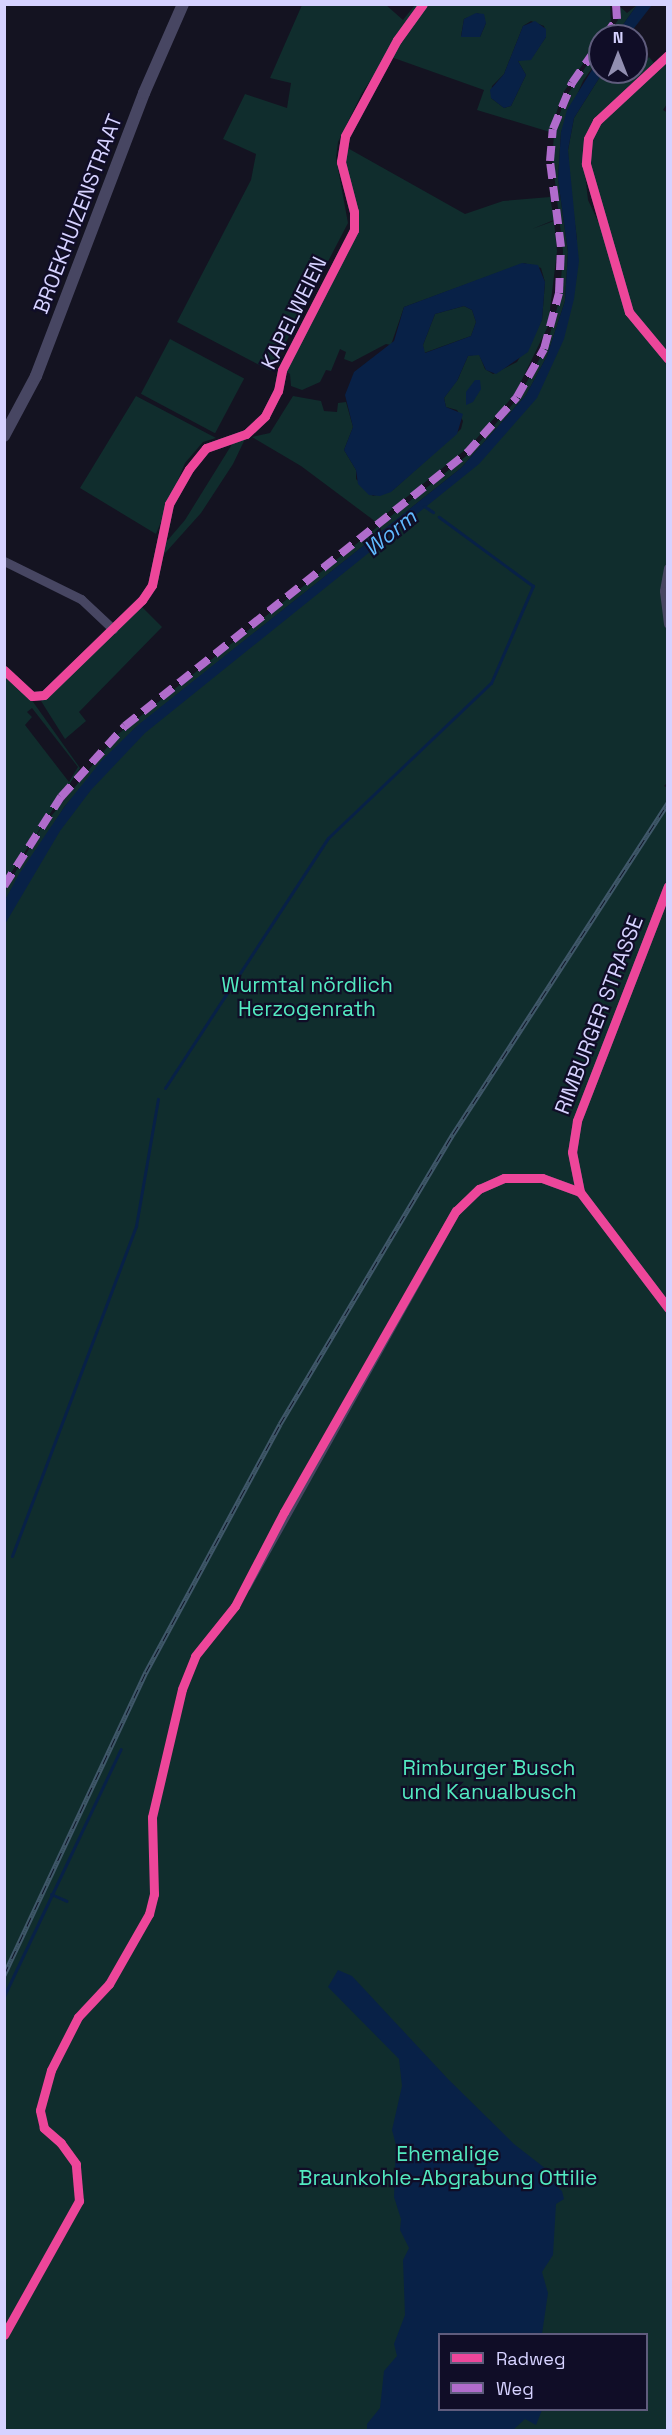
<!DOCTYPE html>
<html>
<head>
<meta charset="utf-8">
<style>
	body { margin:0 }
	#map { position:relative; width:672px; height:2435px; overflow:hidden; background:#141321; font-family:"Space Grotesk",sans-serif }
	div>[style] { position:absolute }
	.green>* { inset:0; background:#102d2d; transform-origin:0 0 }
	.water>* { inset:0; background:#082147 }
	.stream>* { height:3px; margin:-1.5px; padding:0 1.5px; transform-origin:1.5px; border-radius:1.5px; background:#082147 }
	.minor>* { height:9px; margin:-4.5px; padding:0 4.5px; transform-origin:4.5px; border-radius:4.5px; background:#474662 }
	.tertiary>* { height:12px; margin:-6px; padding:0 6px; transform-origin:6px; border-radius:6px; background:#474662 }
	.rail>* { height:5px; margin-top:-2.5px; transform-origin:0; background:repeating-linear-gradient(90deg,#100d27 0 9px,#40586a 0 18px); box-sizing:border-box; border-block:2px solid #40586a }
	.quiet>* { height:8px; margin-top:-4px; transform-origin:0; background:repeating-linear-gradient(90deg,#b06ccc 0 15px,transparent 0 23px) }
	.cycleway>* { height:9px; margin:-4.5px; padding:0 4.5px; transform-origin:4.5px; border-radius:4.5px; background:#ed469a }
	span { translate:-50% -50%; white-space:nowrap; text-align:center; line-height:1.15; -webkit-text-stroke:4.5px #100d27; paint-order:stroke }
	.street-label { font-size:21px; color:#d6d2ff }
	.park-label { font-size:21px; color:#53eac0 }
	.water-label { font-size:22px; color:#60baff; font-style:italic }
	.frame { position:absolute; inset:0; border:6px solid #d6d2ff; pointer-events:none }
	.legend { position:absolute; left:438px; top:2333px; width:210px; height:78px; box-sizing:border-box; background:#100d27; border:2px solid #5f5c7d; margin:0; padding:8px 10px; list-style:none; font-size:18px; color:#d6d2ff }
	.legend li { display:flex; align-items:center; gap:12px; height:30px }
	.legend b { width:30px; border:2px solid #5f5c7d }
	.north { position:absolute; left:588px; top:24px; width:60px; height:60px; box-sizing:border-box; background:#100d27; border:2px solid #5f5c7d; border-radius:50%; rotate:0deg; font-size:16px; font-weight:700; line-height:24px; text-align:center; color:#d6d2ff }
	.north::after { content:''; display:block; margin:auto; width:21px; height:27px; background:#928fb1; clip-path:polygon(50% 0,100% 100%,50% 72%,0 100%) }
</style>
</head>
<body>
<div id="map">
	<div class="green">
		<div style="clip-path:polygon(evenodd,610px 4px,611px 23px,563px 93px,550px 132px,477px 110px,484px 90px,391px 57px,425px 5px,610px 4px,478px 13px,486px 23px,480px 37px,461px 36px,464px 19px,478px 13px,610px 4px,531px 21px,544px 26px,546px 37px,533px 56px,518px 61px,526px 75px,511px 106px,504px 108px,491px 98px,492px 86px,504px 74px,523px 26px,531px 21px)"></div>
		<div style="clip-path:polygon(302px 5px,386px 5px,403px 20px,415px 5px,420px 5px,362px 93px,338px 142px,336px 158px,348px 223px,271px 371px,177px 322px,251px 180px,256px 154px,223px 139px,245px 94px,287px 108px,291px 83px,270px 78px)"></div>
		<div style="clip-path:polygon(618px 5px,627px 13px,637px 5px,615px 36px,607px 36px,618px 20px)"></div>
		<div style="clip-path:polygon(600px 45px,600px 57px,583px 81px,561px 132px,558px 179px,568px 252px,565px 301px,547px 356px,526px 395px,461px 468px,135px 728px,65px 806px,5px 900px,5px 890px,40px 830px,117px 735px,470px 453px,518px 398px,547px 345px,560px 297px,563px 251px,552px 156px,555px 127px,566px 97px)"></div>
		<div style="clip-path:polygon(evenodd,649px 57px,654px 63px,592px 124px,583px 154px,588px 200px,612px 251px,591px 182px,589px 145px,604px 118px,667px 61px,667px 104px,663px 110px,668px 113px,668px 782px,664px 786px,668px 788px,667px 2430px,5px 2430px,5px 912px,53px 830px,92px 780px,152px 719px,463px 469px,529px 399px,548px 367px,568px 304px,577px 240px,569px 176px,568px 150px,574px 118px,603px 72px,636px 72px,636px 62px,641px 66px,649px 57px,440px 2334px,646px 2334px,646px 2410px,440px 2410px,440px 2334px)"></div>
		<div style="clip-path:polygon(344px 146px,465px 214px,503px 201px,550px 197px,554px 220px,532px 229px,554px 221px,557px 251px,548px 326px,515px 394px,471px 445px,376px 522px,301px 466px,252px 437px,270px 433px,293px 396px,321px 401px,324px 411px,337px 412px,338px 403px,346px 402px,353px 427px,344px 450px,356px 470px,356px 479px,373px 496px,393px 490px,461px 429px,463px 421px,457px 410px,446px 407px,444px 398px,458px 379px,468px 356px,479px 354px,485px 369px,493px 374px,517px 362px,542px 320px,545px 282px,541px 268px,524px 263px,404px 307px,391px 345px,386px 344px,352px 362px,344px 359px,346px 352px,340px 349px,331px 371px,326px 370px,320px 382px,302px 390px,291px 386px,290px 374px,285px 371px,356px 229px,344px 168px)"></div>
		<div style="clip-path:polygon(464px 306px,472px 310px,476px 322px,471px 336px,424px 353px,423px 345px,435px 314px)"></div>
		<div style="left:170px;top:339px;width:84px;height:62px;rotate:28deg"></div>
		<div style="clip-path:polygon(136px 396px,216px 438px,203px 442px,185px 463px,156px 534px,80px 488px)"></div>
		<div style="clip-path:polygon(246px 437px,233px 464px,201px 513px,158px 561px,161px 548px,185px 520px,234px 441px)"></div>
		<div style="clip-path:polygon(142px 607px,162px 627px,79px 712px,86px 721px,65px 739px,41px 701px)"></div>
		<div style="clip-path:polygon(evenodd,5px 675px,31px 699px,80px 768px,5px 882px,5px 675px,32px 708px,78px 767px,69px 782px,25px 725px,32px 717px,27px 712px,32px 708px)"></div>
	</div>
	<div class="water">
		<div style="clip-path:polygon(637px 5px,652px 5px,628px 36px,615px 36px)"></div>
		<div style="clip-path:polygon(476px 13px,484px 14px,486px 23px,480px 37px,461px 37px,464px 19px)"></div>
		<div style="clip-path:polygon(535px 21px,546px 29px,546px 37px,531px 60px,518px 61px,526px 75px,511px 106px,504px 108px,491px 98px,490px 90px,504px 74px,523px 26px)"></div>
		<div style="clip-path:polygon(600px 57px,603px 72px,574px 118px,568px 150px,579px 261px,574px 299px,564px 339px,537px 398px,479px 464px,145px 733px,91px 790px,60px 831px,5px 924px,5px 900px,19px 874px,65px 806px,102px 760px,138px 725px,461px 468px,526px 395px,547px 356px,565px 301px,568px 252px,558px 179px,561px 132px,567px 110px)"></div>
		<div style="clip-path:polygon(evenodd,522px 263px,538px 265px,545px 282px,542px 320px,528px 352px,496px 374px,486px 370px,479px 355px,468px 356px,457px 381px,444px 398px,446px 407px,463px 414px,457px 434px,391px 492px,380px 496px,369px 495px,358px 484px,356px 470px,344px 450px,353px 427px,345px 395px,354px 372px,394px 341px,404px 307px,522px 263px,464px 306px,472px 310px,476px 322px,471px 336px,425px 353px,423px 345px,435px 314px,464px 306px)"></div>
		<div style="clip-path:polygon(475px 380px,480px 380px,481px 389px,473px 402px,466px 405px,466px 392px)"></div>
		<div style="clip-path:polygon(338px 1970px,352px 1976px,448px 2079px,514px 2144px,546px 2169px,549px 2179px,562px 2191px,564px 2199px,556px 2204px,553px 2255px,542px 2272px,548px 2293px,542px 2334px,440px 2334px,440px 2410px,542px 2410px,536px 2425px,525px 2419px,513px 2430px,367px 2430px,367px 2424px,380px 2408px,384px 2371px,397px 2356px,394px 2344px,405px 2315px,403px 2260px,409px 2248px,400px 2230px,401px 2219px,394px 2197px,396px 2145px,392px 2130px,402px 2086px,399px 2059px,328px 1987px)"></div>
	</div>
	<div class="stream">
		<div style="left:424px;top:506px;width:11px;rotate:34deg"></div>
		<div style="left:165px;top:1088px;width:298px;rotate:-56.9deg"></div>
		<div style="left:328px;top:838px;width:225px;rotate:-43.6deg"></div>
		<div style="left:491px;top:683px;width:106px;rotate:-66.6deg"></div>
		<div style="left:533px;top:586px;width:117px;rotate:-143.7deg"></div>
		<div style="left:12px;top:1556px;width:353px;rotate:-69.4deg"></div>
		<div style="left:136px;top:1226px;width:129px;rotate:-80.2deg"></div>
		<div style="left:51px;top:1894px;width:17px;rotate:24deg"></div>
		<div style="left:4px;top:1996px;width:273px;rotate:-64.7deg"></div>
	</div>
	<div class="minor">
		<div style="left:668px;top:55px;width:97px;rotate:137.1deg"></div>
		<div style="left:597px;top:121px;width:20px;rotate:117deg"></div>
		<div style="left:588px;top:139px;width:25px;rotate:95deg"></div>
		<div style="left:586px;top:164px;width:154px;rotate:73.8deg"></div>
		<div style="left:629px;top:312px;width:61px;rotate:50.3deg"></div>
		<div style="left:4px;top:561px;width:86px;rotate:26.3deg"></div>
		<div style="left:81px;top:599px;width:44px;rotate:43.2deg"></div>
		<div style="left:668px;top:568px;width:23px;rotate:100deg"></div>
		<div style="left:664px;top:591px;width:33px;rotate:83deg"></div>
		<div style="left:4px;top:670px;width:38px;rotate:43deg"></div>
		<div style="left:32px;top:696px;width:12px;rotate:-5deg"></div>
		<div style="left:44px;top:695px;width:136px;rotate:-44.1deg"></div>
		<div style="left:142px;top:600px;width:18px;rotate:-56deg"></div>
		<div style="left:152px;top:585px;width:83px;rotate:-78.1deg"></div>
		<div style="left:169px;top:504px;width:40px;rotate:-60.3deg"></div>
		<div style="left:189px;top:469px;width:27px;rotate:-51deg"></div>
		<div style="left:206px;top:448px;width:42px;rotate:-19.3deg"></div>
		<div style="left:246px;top:434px;width:26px;rotate:-43deg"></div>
		<div style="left:265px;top:416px;width:28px;rotate:-63deg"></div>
		<div style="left:278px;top:391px;width:21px;rotate:-79deg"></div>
		<div style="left:282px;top:370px;width:157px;rotate:-62.8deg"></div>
		<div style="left:354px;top:230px;width:18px;rotate:-90deg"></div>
		<div style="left:354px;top:212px;width:52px;rotate:-104.6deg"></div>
		<div style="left:341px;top:162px;width:26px;rotate:-81deg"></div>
		<div style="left:345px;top:136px;width:109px;rotate:-61.6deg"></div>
		<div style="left:397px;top:40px;width:44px;rotate:-54.2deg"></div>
		<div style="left:668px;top:886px;width:252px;rotate:111.2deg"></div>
		<div style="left:577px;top:1121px;width:31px;rotate:99deg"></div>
		<div style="left:572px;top:1152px;width:41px;rotate:78.7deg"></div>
		<div style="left:580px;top:1192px;width:146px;rotate:52.8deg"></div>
		<div style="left:246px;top:1586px;width:430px;rotate:-60.8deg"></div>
		<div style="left:456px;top:1211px;width:32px;rotate:-44deg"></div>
		<div style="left:479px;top:1189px;width:27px;rotate:-24deg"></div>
		<div style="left:504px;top:1178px;width:38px"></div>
		<div style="left:542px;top:1178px;width:40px;rotate:20.2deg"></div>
	</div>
	<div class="tertiary">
		<div style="left:4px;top:436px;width:68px;rotate:-61.9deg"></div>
		<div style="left:36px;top:376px;width:303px;rotate:-69.1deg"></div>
		<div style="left:144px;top:93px;width:97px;rotate:-66.3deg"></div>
	</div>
	<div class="rail">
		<div style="left:4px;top:1975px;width:335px;rotate:-64.9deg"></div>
		<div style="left:146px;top:1672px;width:282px;rotate:-61.6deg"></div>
		<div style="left:280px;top:1424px;width:338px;rotate:-59.2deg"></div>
		<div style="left:453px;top:1134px;width:395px;rotate:-57deg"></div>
	</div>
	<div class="quiet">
		<div style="left:605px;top:36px;width:21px;rotate:-55deg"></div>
		<div style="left:617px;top:19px;width:15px;rotate:-94deg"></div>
		<div style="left:4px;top:886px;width:106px;rotate:-57.4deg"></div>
		<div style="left:61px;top:797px;width:96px;rotate:-48deg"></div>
		<div style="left:125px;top:726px;width:438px;rotate:-38.6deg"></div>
		<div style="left:467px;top:453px;width:75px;rotate:-48.2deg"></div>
		<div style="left:517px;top:397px;width:55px;rotate:-60.6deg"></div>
		<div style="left:544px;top:349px;width:58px;rotate:-75deg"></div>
		<div style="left:559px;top:293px;width:46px;rotate:-87.5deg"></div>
		<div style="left:561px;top:247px;width:87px;rotate:-97.3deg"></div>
		<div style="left:550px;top:161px;width:32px;rotate:-85deg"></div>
		<div style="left:553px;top:129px;width:50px;rotate:-67.6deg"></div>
		<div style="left:572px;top:83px;width:49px;rotate:-55deg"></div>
	</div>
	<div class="cycleway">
		<div style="left:668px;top:55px;width:97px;rotate:137.1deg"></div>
		<div style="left:597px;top:121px;width:20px;rotate:117deg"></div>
		<div style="left:588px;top:139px;width:25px;rotate:95deg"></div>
		<div style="left:586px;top:164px;width:154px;rotate:73.8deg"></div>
		<div style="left:629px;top:312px;width:61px;rotate:50.3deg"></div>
		<div style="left:4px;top:670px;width:38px;rotate:43deg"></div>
		<div style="left:32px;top:696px;width:12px;rotate:-5deg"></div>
		<div style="left:44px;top:695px;width:136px;rotate:-44.1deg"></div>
		<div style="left:142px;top:600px;width:18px;rotate:-56deg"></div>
		<div style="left:152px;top:585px;width:83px;rotate:-78.1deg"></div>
		<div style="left:169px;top:504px;width:40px;rotate:-60.3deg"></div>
		<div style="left:189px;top:469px;width:27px;rotate:-51deg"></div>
		<div style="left:206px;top:448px;width:42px;rotate:-19.3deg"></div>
		<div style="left:246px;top:434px;width:26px;rotate:-43deg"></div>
		<div style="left:265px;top:416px;width:28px;rotate:-63deg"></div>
		<div style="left:278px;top:391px;width:21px;rotate:-79deg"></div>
		<div style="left:282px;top:370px;width:157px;rotate:-62.8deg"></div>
		<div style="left:354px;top:230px;width:18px;rotate:-90deg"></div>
		<div style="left:354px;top:212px;width:52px;rotate:-104.6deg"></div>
		<div style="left:341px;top:162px;width:26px;rotate:-81deg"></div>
		<div style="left:345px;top:136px;width:109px;rotate:-61.6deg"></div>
		<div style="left:397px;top:40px;width:44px;rotate:-54.2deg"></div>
		<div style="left:668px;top:886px;width:252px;rotate:111.2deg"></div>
		<div style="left:577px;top:1121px;width:31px;rotate:99deg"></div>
		<div style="left:572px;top:1152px;width:41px;rotate:78.7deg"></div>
		<div style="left:580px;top:1192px;width:146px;rotate:52.8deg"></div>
		<div style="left:4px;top:2335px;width:154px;rotate:-60.8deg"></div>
		<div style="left:79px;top:2201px;width:37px;rotate:-95deg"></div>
		<div style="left:76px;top:2164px;width:26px;rotate:-126deg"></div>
		<div style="left:61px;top:2143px;width:23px;rotate:-139deg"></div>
		<div style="left:44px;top:2128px;width:18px;rotate:-103deg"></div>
		<div style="left:40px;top:2110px;width:41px;rotate:-74.6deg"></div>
		<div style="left:51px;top:2070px;width:59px;rotate:-63deg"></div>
		<div style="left:78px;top:2017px;width:45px;rotate:-46.8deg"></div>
		<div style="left:109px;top:1984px;width:81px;rotate:-60.3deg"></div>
		<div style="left:149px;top:1914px;width:21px;rotate:-76deg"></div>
		<div style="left:154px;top:1894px;width:77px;rotate:-91.5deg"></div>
		<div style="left:152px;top:1817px;width:131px;rotate:-76.8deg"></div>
		<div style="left:182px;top:1689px;width:35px;rotate:-68deg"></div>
		<div style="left:195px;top:1656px;width:64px;rotate:-51.3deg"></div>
		<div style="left:235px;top:1606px;width:106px;rotate:-62.5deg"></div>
		<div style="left:284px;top:1512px;width:347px;rotate:-60.3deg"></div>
		<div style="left:456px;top:1211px;width:32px;rotate:-44deg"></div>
		<div style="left:479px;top:1189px;width:27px;rotate:-24deg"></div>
		<div style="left:504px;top:1178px;width:38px"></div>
		<div style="left:542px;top:1178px;width:40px;rotate:20.2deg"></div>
	</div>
	<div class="street-label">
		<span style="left:78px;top:214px;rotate:-69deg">BROEKHUIZENSTRAAT</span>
		<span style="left:294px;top:313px;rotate:-64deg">KAPELWEIEN</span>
		<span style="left:599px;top:1015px;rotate:-69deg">RIMBURGER STRASSE</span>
	</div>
	<div class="park-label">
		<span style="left:307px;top:997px">Wurmtal nördlich<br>Herzogenrath</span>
		<span style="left:489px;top:1780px">Rimburger Busch<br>und Kanualbusch</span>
		<span style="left:448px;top:2166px">Ehemalige<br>Braunkohle-Abgrabung Ottilie</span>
	</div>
	<div class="water-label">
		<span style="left:390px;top:533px;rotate:-39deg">Worm</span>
	</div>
	<div class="frame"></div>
	<ul class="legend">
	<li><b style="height:8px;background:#ed469a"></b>Radweg</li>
	<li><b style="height:8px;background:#b06ccc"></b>Weg</li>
	</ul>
	<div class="north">N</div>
</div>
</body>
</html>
